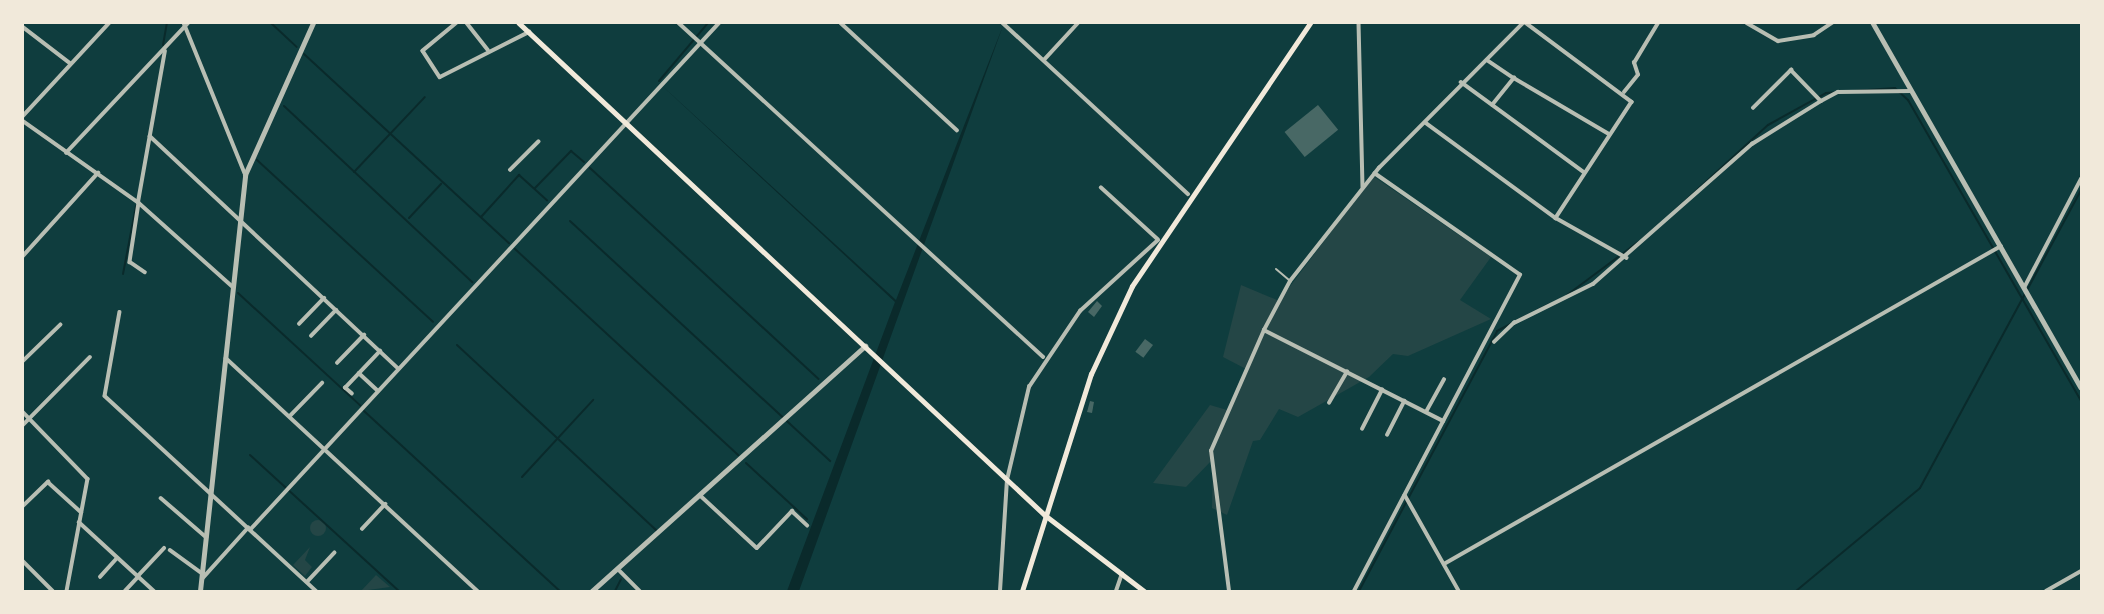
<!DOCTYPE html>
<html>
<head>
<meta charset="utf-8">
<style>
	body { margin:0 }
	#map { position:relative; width:2104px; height:614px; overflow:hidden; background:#0f3d3e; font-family:"Titillium Web",sans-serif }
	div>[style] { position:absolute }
	.green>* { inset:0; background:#244646 }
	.round { border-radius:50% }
	.water>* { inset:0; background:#0a2a2b }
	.stream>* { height:2px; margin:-1px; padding:0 1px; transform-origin:1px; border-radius:1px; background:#0a2a2b }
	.building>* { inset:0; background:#486865; transform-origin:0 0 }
	.service>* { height:2px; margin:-1px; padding:0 1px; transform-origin:1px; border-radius:1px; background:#b8beb3 }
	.minor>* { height:3.5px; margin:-1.75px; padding:0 1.75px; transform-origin:1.75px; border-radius:1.75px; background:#b8beb3 }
	.tertiary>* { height:4.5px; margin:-2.25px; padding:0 2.25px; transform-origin:2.25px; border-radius:2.25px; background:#b8beb3 }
	.secondary>* { height:4.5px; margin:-2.25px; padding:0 2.25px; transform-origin:2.25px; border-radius:2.25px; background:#f1e9da }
	.trunk>* { height:5px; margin:-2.5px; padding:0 2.5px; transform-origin:2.5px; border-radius:2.5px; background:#f1e9da }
	span { translate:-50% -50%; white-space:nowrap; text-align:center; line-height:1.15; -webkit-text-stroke:5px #f1e9da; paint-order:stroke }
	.frame { position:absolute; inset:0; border:24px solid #f1e9da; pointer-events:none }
</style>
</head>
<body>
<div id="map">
	<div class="green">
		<div style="clip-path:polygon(1373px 176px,1491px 257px,1460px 300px,1491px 319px,1408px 356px,1393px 354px,1369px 377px,1298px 417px,1279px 409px,1260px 440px,1253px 441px,1227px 515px,1212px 508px,1213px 459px,1186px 487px,1153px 483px,1210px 405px,1227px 410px,1246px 369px,1223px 357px,1241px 285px,1277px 300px,1276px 305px)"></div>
		<div class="round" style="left:310px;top:520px;width:16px;height:16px"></div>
		<div style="clip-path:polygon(310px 547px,305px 560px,312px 567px,305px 576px,293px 565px)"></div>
		<div style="clip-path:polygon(376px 575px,390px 587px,361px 591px)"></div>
	</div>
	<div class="water">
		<div style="clip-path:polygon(1004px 23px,799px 591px,787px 591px,895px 302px,658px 82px,896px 300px)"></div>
	</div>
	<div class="stream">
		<div style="left:271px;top:23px;width:35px;rotate:43deg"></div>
		<div style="left:163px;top:45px;width:22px;rotate:-80deg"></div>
		<div style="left:304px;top:54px;width:279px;rotate:42.7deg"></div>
		<div style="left:659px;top:81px;width:76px;rotate:-49.8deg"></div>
		<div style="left:284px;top:106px;width:258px;rotate:43.1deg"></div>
		<div style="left:257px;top:160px;width:239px;rotate:42.6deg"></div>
		<div style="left:590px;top:168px;width:311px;rotate:42.7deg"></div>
		<div style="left:354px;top:172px;width:103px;rotate:-46.6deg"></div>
		<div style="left:535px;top:188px;width:52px;rotate:-45.8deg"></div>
		<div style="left:571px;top:151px;width:17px;rotate:40deg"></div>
		<div style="left:1674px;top:211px;width:127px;rotate:-42.5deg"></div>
		<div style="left:1768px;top:125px;width:66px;rotate:-28.9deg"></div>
		<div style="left:1826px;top:93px;width:69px;rotate:-4.1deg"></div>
		<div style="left:1895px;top:88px;width:18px;rotate:43deg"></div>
		<div style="left:1908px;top:100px;width:347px;rotate:60.1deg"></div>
		<div style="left:481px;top:217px;width:57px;rotate:-47.9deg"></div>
		<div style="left:519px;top:175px;width:38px;rotate:42deg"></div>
		<div style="left:409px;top:218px;width:47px;rotate:-46.7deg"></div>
		<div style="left:570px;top:221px;width:354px;rotate:42.7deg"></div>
		<div style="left:515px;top:249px;width:304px;rotate:42.7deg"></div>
		<div style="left:123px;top:274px;width:69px;rotate:-79.2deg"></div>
		<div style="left:238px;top:293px;width:166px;rotate:42.6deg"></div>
		<div style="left:1567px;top:295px;width:89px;rotate:-36.7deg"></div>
		<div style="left:457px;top:345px;width:272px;rotate:42.9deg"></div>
		<div style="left:364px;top:411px;width:266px;rotate:42.6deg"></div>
		<div style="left:250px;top:455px;width:202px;rotate:42.4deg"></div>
		<div style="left:746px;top:463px;width:83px;rotate:42.6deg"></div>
		<div style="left:522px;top:477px;width:105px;rotate:-47.3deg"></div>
		<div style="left:615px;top:591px;width:13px;rotate:-63deg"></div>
		<div style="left:1359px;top:591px;width:294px;rotate:-62deg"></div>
		<div style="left:1497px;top:331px;width:59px;rotate:-27.4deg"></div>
		<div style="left:1796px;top:591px;width:161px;rotate:-39.7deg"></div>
		<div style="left:1920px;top:488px;width:339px;rotate:-61.6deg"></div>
	</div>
	<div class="building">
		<div style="left:1318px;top:105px;width:32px;height:43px;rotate:51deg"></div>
		<div style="clip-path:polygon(1097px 301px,1102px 306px,1094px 317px,1088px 312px)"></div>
		<div style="left:1145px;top:339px;width:10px;height:16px;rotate:37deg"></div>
		<div style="clip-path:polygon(1090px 401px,1094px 402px,1092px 413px,1087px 412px)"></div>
	</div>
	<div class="service">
		<div style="left:1276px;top:269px;width:17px;rotate:40deg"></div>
	</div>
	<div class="minor">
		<div style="left:184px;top:23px;width:162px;rotate:67.9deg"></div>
		<div style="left:457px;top:23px;width:44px;rotate:140.5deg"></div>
		<div style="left:423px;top:51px;width:31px;rotate:57deg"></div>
		<div style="left:440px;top:77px;width:100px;rotate:-26.8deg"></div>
		<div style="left:467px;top:23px;width:34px;rotate:52deg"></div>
		<div style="left:679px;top:23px;width:494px;rotate:42.5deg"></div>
		<div style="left:841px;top:23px;width:158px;rotate:42.7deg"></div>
		<div style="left:1003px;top:23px;width:252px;rotate:42.7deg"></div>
		<div style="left:1359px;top:23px;width:164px;rotate:88.6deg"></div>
		<div style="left:1526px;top:23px;width:132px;rotate:36.7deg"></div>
		<div style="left:1632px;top:102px;width:139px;rotate:123.2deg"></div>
		<div style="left:1747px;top:23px;width:36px;rotate:30deg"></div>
		<div style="left:1778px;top:41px;width:36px;rotate:-9deg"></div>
		<div style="left:1814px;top:35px;width:22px;rotate:-34deg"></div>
		<div style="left:23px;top:27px;width:59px;rotate:37.5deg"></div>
		<div style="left:1044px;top:60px;width:50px;rotate:-47.4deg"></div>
		<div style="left:1487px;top:60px;width:32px;rotate:34deg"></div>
		<div style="left:1461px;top:82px;width:152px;rotate:36.2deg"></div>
		<div style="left:1624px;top:92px;width:22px;rotate:-51deg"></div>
		<div style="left:1638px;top:75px;width:13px;rotate:-108deg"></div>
		<div style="left:1634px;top:63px;width:47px;rotate:-59deg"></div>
		<div style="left:1492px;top:105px;width:35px;rotate:-51deg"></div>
		<div style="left:1514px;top:78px;width:110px;rotate:30.5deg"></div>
		<div style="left:1753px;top:108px;width:54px;rotate:-45deg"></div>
		<div style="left:1791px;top:70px;width:43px;rotate:45.9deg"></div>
		<div style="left:23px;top:116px;width:127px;rotate:-47.2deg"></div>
		<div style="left:23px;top:121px;width:141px;rotate:35.2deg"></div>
		<div style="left:138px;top:202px;width:126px;rotate:41.8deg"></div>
		<div style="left:1426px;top:123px;width:161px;rotate:36.2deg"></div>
		<div style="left:1556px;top:218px;width:81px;rotate:29.4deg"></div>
		<div style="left:150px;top:136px;width:340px;rotate:43.1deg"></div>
		<div style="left:66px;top:153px;width:178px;rotate:-46.8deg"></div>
		<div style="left:510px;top:170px;width:40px;rotate:-45deg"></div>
		<div style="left:138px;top:202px;width:153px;rotate:-79.9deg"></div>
		<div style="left:139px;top:203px;width:60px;rotate:98.7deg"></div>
		<div style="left:130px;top:262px;width:18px;rotate:34deg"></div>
		<div style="left:23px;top:256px;width:112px;rotate:-47.9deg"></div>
		<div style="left:2024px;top:288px;width:123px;rotate:-62.4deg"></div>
		<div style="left:120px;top:312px;width:85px;rotate:100.1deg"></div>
		<div style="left:105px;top:396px;width:287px;rotate:42.7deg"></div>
		<div style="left:299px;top:324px;width:36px;rotate:-46deg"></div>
		<div style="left:1264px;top:330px;width:201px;rotate:26.9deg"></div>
		<div style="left:311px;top:336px;width:36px;rotate:-46deg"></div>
		<div style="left:1494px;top:342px;width:28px;rotate:-44deg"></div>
		<div style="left:1514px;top:323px;width:88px;rotate:-26.3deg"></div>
		<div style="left:1593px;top:284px;width:212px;rotate:-41.4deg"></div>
		<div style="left:1752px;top:144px;width:81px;rotate:-31.9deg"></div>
		<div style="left:1821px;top:101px;width:19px;rotate:-28deg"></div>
		<div style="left:1838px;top:92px;width:73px;rotate:-0.8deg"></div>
		<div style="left:226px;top:358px;width:343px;rotate:42.8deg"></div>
		<div style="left:23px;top:361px;width:52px;rotate:-44.2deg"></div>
		<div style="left:337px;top:363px;width:39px;rotate:-46deg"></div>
		<div style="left:359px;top:373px;width:26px;rotate:43deg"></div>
		<div style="left:352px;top:394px;width:9px;rotate:-139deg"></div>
		<div style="left:345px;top:388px;width:51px;rotate:-46.6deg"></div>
		<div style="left:1329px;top:403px;width:36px;rotate:-60deg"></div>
		<div style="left:23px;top:412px;width:93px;rotate:45.9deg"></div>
		<div style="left:88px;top:479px;width:114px;rotate:100.6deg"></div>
		<div style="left:1426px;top:412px;width:37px;rotate:-61deg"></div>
		<div style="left:290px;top:416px;width:46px;rotate:-45.9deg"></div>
		<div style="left:23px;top:425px;width:95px;rotate:-45.4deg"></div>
		<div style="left:1362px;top:429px;width:44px;rotate:-62.9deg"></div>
		<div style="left:1387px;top:435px;width:38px;rotate:-63deg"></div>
		<div style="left:1405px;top:495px;width:110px;rotate:60.6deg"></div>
		<div style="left:701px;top:496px;width:76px;rotate:42.9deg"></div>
		<div style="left:757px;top:548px;width:51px;rotate:-46.6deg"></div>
		<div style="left:792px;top:511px;width:21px;rotate:43deg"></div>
		<div style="left:161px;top:498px;width:60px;rotate:40.9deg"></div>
		<div style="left:23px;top:506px;width:35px;rotate:-44deg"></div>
		<div style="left:48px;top:482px;width:45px;rotate:42.3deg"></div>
		<div style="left:79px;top:522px;width:102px;rotate:42.6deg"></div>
		<div style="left:362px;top:529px;width:34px;rotate:-47deg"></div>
		<div style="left:250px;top:530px;width:691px;rotate:-47.23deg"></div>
		<div style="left:170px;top:550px;width:39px;rotate:36deg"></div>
		<div style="left:23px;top:561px;width:42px;rotate:45deg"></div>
		<div style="left:1444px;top:564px;width:641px;rotate:-29.72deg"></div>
		<div style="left:620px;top:571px;width:28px;rotate:45deg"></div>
		<div style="left:138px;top:576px;width:38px;rotate:-47deg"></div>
		<div style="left:100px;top:577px;width:25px;rotate:-48deg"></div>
		<div style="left:202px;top:579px;width:69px;rotate:-48deg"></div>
		<div style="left:307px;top:582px;width:40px;rotate:-47deg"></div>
		<div style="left:125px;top:591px;width:19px;rotate:-47deg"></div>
		<div style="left:1000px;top:591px;width:111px;rotate:-86.4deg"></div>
		<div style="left:1007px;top:480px;width:96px;rotate:-76.7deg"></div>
		<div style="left:1029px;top:387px;width:92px;rotate:-56.1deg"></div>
		<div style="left:1080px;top:311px;width:105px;rotate:-42.3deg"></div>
		<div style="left:1158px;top:240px;width:77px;rotate:-137.6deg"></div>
		<div style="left:1116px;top:591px;width:18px;rotate:-71deg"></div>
		<div style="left:1229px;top:591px;width:141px;rotate:-97.3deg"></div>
		<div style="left:1211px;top:451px;width:132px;rotate:-66.3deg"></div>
		<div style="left:1264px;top:330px;width:55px;rotate:-62deg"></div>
		<div style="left:1290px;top:281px;width:144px;rotate:-51.8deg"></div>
		<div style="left:1379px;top:168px;width:204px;rotate:-45.2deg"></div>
		<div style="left:1354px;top:591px;width:357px;rotate:-62.3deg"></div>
		<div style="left:1520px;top:275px;width:177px;rotate:-145.1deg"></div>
		<div style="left:2046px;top:591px;width:40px;rotate:-29.7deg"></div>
	</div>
	<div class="tertiary">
		<div style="left:1873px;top:23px;width:419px;rotate:60.3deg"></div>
		<div style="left:200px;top:591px;width:418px;rotate:-83.8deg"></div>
		<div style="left:245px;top:175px;width:167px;rotate:-65.9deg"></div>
		<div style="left:592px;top:591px;width:367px;rotate:-41.9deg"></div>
	</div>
	<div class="secondary">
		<div style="left:519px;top:23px;width:720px;rotate:43.09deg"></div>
		<div style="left:1045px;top:515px;width:125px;rotate:37.5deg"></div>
	</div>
	<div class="trunk">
		<div style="left:1022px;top:591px;width:228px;rotate:-72.4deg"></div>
		<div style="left:1091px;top:374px;width:97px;rotate:-65deg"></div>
		<div style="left:1132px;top:286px;width:318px;rotate:-55.9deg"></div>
	</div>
	<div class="frame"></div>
</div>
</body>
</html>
